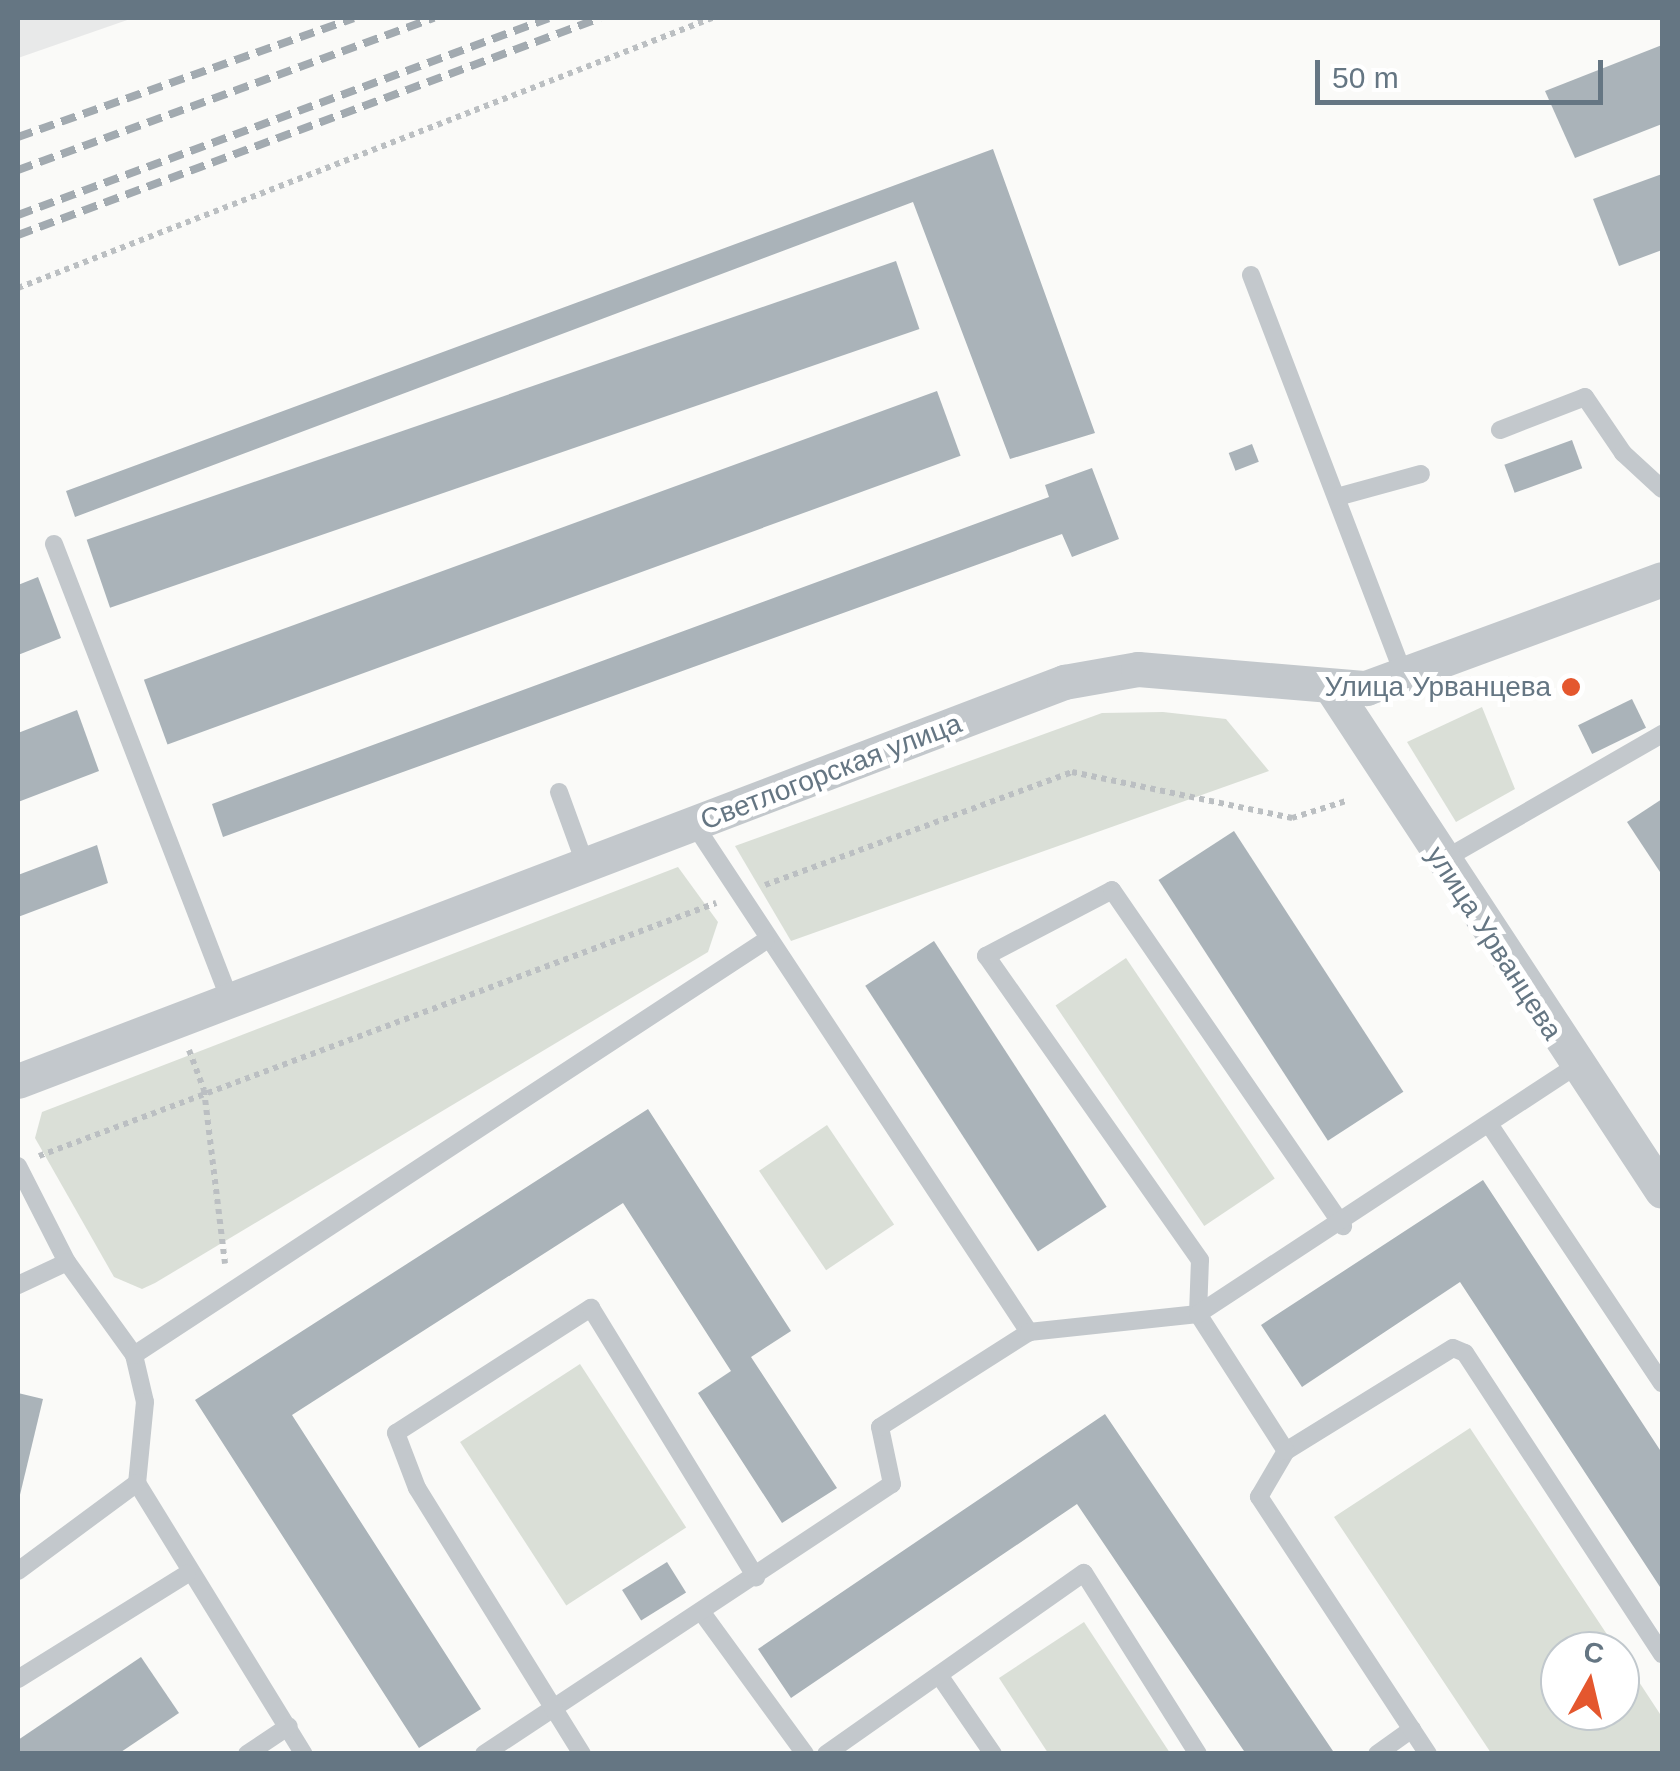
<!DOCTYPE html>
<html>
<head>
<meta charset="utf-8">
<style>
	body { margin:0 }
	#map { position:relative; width:1680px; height:1771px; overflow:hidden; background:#fafaf8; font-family:Helvetica,sans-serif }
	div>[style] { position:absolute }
	.built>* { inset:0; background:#e8e9e9 }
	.green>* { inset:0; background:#dadfd7; transform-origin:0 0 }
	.building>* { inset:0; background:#aab3b9; transform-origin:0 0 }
	.path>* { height:6px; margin-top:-3px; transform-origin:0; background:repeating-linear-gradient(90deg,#bbbfc2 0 5px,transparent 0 10px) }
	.lane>* { height:18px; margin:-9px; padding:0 9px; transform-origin:9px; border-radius:9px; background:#c3c8cc }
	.street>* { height:35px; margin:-17.5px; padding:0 17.5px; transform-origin:17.5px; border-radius:17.5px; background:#c3c8cc }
	.rail>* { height:8px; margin-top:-4px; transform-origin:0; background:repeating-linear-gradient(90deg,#a2aab0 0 15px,transparent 0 23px) }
	.dots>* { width:28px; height:28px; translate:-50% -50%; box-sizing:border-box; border:5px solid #fff; border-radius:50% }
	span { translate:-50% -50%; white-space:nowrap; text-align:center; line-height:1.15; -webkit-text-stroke:10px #fff; paint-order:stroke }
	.poi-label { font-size:28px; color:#657683 }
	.right { translate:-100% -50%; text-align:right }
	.street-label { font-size:28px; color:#657683 }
	.frame { position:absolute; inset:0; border:20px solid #657683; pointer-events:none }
	.north { position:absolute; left:1540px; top:1631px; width:100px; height:100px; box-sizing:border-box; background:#fff; border:2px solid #c1c8cd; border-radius:50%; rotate:8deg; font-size:28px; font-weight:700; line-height:40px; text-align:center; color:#657683 }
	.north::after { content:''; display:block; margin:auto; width:35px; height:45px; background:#e4572e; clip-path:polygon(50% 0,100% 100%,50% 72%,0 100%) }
	.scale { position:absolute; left:1315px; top:60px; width:288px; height:45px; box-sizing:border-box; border:5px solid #657683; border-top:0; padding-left:12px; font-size:30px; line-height:35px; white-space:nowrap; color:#657683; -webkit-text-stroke:8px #fff; paint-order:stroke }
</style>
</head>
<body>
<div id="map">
	<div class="built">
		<div style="clip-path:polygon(18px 18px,133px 18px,18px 58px)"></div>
	</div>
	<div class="green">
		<div style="clip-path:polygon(1482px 707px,1515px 789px,1456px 822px,1407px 742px)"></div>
		<div style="clip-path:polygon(1163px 712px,1226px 719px,1269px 771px,791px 941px,735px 846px,1102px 713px)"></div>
		<div style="clip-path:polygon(678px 867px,718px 922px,708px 952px,155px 1283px,142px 1289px,114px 1277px,35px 1138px,42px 1112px)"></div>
		<div style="left:1126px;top:958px;width:266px;height:85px;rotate:56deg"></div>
		<div style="left:827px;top:1125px;width:120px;height:82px;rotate:56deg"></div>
		<div style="left:580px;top:1364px;width:195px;height:143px;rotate:57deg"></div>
		<div style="clip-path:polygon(1470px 1428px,1618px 1651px,1560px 1651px,1560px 1711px,1620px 1711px,1620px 1653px,1662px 1717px,1662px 1753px,1491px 1753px,1334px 1517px)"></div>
		<div style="clip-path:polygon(1084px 1622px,1170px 1753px,1048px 1753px,999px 1678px)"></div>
	</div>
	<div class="building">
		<div style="clip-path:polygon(1662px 45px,1662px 124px,1575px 158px,1545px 91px)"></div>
		<div style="clip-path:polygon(993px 149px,1095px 433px,1010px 459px,913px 202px,75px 517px,66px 491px)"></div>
		<div style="clip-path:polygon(1662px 174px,1662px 250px,1619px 266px,1593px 199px)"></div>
		<div style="left:896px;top:261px;width:72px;height:856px;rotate:71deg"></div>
		<div style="left:937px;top:391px;width:69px;height:844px;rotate:70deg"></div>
		<div style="left:1572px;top:440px;width:30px;height:72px;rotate:70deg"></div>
		<div style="left:1252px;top:444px;width:19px;height:25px;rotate:69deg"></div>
		<div style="clip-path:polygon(1092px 468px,1119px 539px,1072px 557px,1062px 534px,223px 837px,212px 804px,1049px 497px,1045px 485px)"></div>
		<div style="clip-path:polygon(38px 577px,61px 638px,18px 655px,18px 585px)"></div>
		<div style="left:1632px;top:699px;width:32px;height:60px;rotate:64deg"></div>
		<div style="clip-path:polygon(77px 710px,99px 771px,18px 802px,18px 733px)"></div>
		<div style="clip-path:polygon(1662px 799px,1662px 875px,1627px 822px)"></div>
		<div style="left:1234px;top:831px;width:311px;height:90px;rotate:57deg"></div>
		<div style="clip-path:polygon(97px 845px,108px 883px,18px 917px,18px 875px)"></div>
		<div style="left:934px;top:941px;width:317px;height:82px;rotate:57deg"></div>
		<div style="clip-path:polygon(648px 1109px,791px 1331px,751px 1357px,837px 1488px,782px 1523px,698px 1393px,731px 1371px,623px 1203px,292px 1415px,481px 1709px,419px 1748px,195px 1400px)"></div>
		<div style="clip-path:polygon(1483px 1180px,1662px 1453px,1662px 1590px,1460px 1282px,1302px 1387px,1261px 1325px)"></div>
		<div style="clip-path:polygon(18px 1393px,43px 1399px,19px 1499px,18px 1499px)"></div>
		<div style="clip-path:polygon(1105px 1414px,1335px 1754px,1246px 1754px,1077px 1504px,791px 1698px,758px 1649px)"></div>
		<div style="left:667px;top:1562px;width:36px;height:53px;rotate:58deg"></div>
		<div style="clip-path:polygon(141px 1657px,179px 1713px,118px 1754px,18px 1754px,18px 1740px)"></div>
	</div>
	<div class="path">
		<div style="left:18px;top:288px;width:745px;rotate:-21.26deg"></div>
		<div style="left:765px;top:885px;width:327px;rotate:-20.2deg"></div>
		<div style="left:1072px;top:772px;width:225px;rotate:11.8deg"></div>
		<div style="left:1292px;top:818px;width:57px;rotate:-17.5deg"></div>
		<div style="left:189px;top:1050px;width:43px;rotate:69.4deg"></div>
		<div style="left:204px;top:1090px;width:175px;rotate:83.1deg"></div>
		<div style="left:39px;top:1156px;width:723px;rotate:-20.49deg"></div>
	</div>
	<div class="lane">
		<div style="left:1251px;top:275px;width:432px;rotate:69.1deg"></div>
		<div style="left:1500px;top:430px;width:91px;rotate:-21.2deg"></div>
		<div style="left:1585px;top:397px;width:68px;rotate:55.8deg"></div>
		<div style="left:1623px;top:453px;width:53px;rotate:42.7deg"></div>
		<div style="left:1337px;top:497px;width:87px;rotate:-15.3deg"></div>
		<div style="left:54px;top:544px;width:490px;rotate:68.9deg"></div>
		<div style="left:559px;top:792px;width:79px;rotate:70deg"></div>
		<div style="left:694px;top:824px;width:609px;rotate:56.6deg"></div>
		<div style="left:1443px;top:860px;width:253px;rotate:-29.9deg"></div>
		<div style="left:1491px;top:1127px;width:308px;rotate:56.3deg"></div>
		<div style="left:18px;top:1166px;width:108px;rotate:63deg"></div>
		<div style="left:67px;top:1262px;width:115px;rotate:54.2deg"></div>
		<div style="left:134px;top:1355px;width:48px;rotate:76.8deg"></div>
		<div style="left:145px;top:1402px;width:81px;rotate:95.6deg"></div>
		<div style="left:137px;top:1483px;width:318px;rotate:58.4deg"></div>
		<div style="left:18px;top:1285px;width:54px;rotate:-25.1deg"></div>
		<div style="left:134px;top:1355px;width:755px;rotate:-33.27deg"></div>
		<div style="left:1286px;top:1451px;width:196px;rotate:-31.7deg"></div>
		<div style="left:1453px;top:1348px;width:13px;rotate:23deg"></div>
		<div style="left:1465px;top:1353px;width:360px;rotate:56.8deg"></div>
		<div style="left:18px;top:1571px;width:148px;rotate:-36.5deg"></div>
		<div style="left:703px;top:1614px;width:173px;rotate:53.9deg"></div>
		<div style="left:939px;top:1675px;width:96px;rotate:55.6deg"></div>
		<div style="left:18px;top:1679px;width:199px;rotate:-31.9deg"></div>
		<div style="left:247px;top:1754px;width:50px;rotate:-33.7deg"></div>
		<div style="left:484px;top:1754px;width:489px;rotate:-33.5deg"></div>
		<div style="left:892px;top:1484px;width:58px;rotate:-101.9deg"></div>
		<div style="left:880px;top:1427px;width:177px;rotate:-32.5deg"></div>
		<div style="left:1029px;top:1332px;width:170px;rotate:-6.1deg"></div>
		<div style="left:1198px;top:1314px;width:54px;rotate:-87.9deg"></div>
		<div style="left:1200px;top:1260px;width:372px;rotate:-125.1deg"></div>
		<div style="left:986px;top:956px;width:142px;rotate:-27.6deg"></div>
		<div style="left:1112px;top:890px;width:408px;rotate:55.5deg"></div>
		<div style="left:582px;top:1754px;width:313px;rotate:-121.8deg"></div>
		<div style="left:417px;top:1488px;width:59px;rotate:-110.9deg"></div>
		<div style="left:396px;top:1433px;width:232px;rotate:-32.7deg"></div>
		<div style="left:591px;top:1308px;width:316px;rotate:58.5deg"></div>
		<div style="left:826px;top:1754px;width:315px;rotate:-35.1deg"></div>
		<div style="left:1084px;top:1573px;width:214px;rotate:57.8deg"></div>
		<div style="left:1377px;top:1754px;width:43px;rotate:-35.5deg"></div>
		<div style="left:1428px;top:1754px;width:308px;rotate:-123.3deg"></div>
		<div style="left:1259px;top:1497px;width:53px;rotate:-59.6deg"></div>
		<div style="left:1286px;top:1451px;width:163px;rotate:-122.7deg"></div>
		<div style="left:1198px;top:1314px;width:450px;rotate:-33.3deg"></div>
	</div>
	<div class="street">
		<div style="left:1333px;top:690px;width:599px;rotate:56.71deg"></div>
		<div style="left:18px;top:1081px;width:1120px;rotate:-20.88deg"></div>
		<div style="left:1064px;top:682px;width:75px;rotate:-10deg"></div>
		<div style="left:1138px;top:669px;width:229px;rotate:4.8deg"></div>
		<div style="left:1366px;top:688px;width:315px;rotate:-20.2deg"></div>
	</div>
	<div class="rail">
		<div style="left:18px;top:137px;width:356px;rotate:-19.5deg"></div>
		<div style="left:18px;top:170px;width:443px;rotate:-20.1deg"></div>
		<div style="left:18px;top:215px;width:566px;rotate:-20.35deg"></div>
		<div style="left:18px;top:235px;width:621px;rotate:-20.45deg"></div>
	</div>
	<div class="dots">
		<div style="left:1571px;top:687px;background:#e4572e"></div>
	</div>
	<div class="poi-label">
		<span class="right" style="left:1551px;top:687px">Улица Урванцева</span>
	</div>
	<div class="street-label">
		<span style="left:831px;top:772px;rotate:-21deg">Светлогорская улица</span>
		<span style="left:1494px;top:943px;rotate:57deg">улица Урванцева</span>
	</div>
	<div class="frame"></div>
	<div class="north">С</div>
	<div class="scale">50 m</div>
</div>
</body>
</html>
